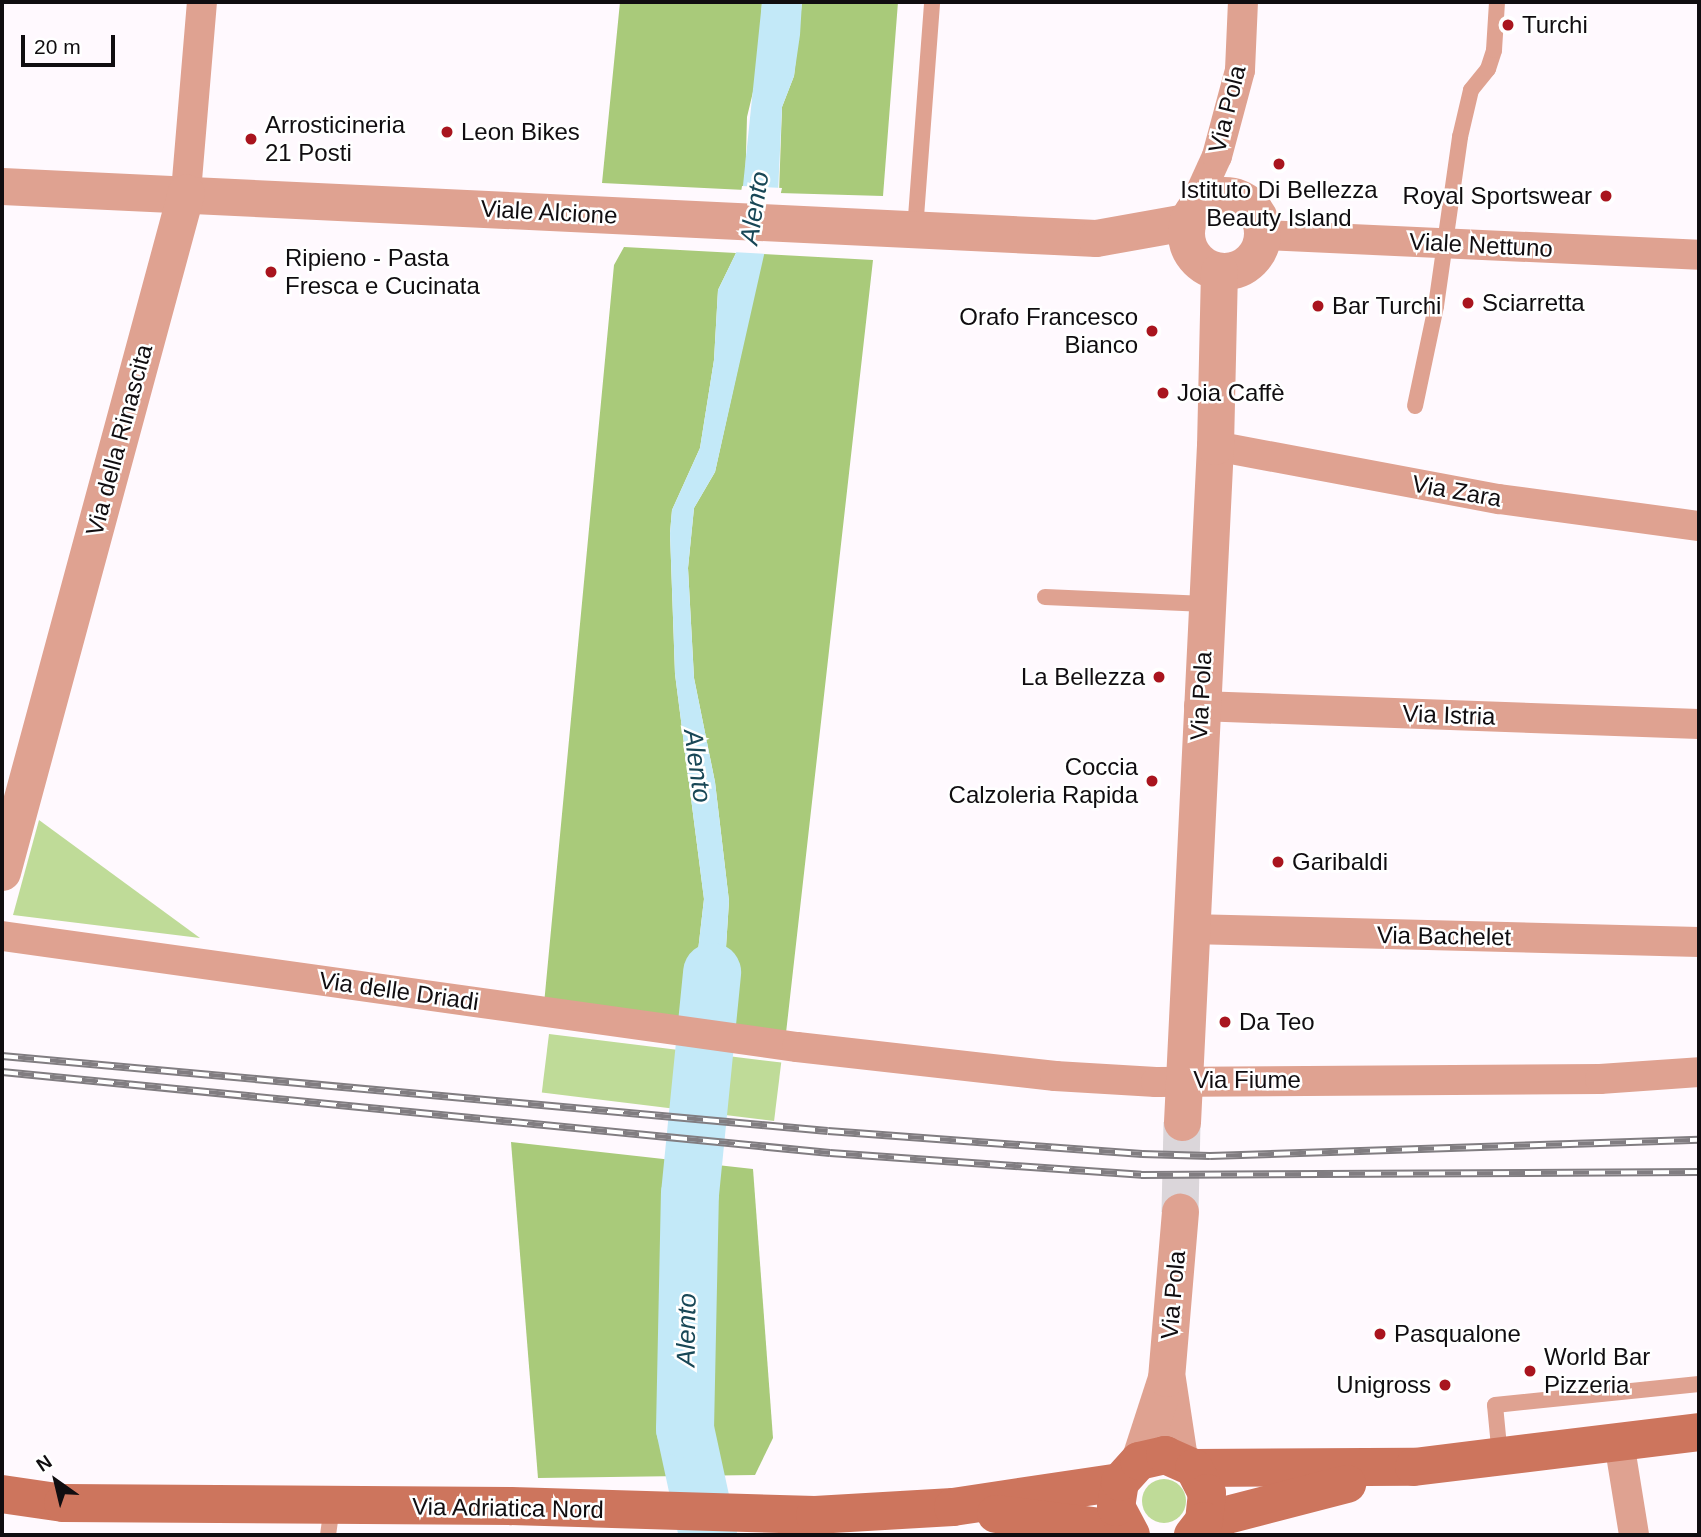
<!DOCTYPE html>
<html>
<head>
<meta charset="utf-8">
<style>
	body { margin:0 }
	#map { position:relative; width:1701px; height:1537px; overflow:hidden; background:#fff9fe; font-family:Arial,sans-serif }
	div>[style] { position:absolute }
	.green>* { inset:0; background:#bfdb98; transform-origin:0 0 }
	.round { border-radius:50% }
	.forest>* { inset:0; background:#a9ca7a }
	.water>* { inset:0; background:#c3e9f8 }
	.pier>* { inset:0; background:#fff9fe }
	.river>* { height:58px; margin:-29px; padding:0 29px; transform-origin:29px; border-radius:29px; background:#c3e9f8 }
	.tertiary-tunnel>* { height:37px; margin-top:-18.5px; transform-origin:0; background:repeating-linear-gradient(90deg,#dbd6da 0 37px,transparent 0 55px) }
	.service>* { height:16px; margin:-8px; padding:0 8px; transform-origin:8px; border-radius:8px; background:#dfa291 }
	.minor>* { height:30px; margin:-15px; padding:0 15px; transform-origin:15px; border-radius:15px; background:#dfa291 }
	.tertiary>* { height:37px; margin:-18.5px; padding:0 18.5px; transform-origin:18.5px; border-radius:18.5px; background:#dfa291 }
	.tertiary>.ring { margin:-18.5px; padding:0; box-sizing:content-box; background:none; border:37px solid #dfa291; border-radius:50% }
	.secondary>* { height:38px; margin:-19px; padding:0 19px; transform-origin:19px; border-radius:19px; background:#cd755d }
	.rail>* { height:8px; margin-top:-4px; transform-origin:0; background:repeating-linear-gradient(90deg,#fff 0 16px,#817d81 0 32px); box-sizing:border-box; border-block:2px solid #817d81 }
	.dots>* { width:19px; height:19px; translate:-50% -50%; box-sizing:border-box; border:4px solid #fff; border-radius:50% }
	span { translate:-50% -50%; white-space:nowrap; text-align:center; line-height:1.15; -webkit-text-stroke:5px #fff; paint-order:stroke }
	.poi-label { font-size:24px; color:#100d10 }
	.left { translate:0 -50%; text-align:left }
	.right { translate:-100% -50%; text-align:right }
	.street-label { font-size:24px; color:#100d10 }
	.water-label { font-size:26px; color:#184756; font-style:italic }
	.frame { position:absolute; inset:0; border:4px solid #100d10; pointer-events:none }
	.north { position:absolute; left:21px; top:1446px; width:70px; height:70px; -webkit-text-stroke:5px #fff; paint-order:stroke; rotate:326deg; font-size:19px; font-weight:700; line-height:28px; text-align:center; color:#100d10 }
	.north::after { content:''; display:block; margin:auto; width:24px; height:32px; background:#100d10; clip-path:polygon(50% 0,100% 100%,50% 72%,0 100%) }
	.scale { position:absolute; left:21px; top:35px; width:94px; height:32px; box-sizing:border-box; border:4px solid #100d10; border-top:0; padding-left:9px; font-size:21px; line-height:24px; white-space:nowrap; color:#100d10; -webkit-text-stroke:5px #fff; paint-order:stroke }
</style>
</head>
<body>
<div id="map">
	<div class="green">
		<div style="clip-path:polygon(39px 820px,200px 938px,13px 915px)"></div>
		<div style="left:549px;top:1034px;width:234px;height:59px;rotate:7deg"></div>
		<div class="round" style="left:1142px;top:1479px;width:44px;height:44px"></div>
	</div>
	<div class="forest">
		<div style="clip-path:polygon(620px 2px,762px 2px,758px 71px,747px 117px,745px 190px,602px 183px)"></div>
		<div style="clip-path:polygon(802px 2px,898px 2px,883px 196px,779px 193px,782px 107px,794px 76px)"></div>
		<div style="clip-path:polygon(624px 247px,736px 253px,718px 290px,714px 360px,700px 448px,672px 510px,670px 533px,675px 674px,704px 899px,690px 1020px,544px 1004px,614px 265px)"></div>
		<div style="clip-path:polygon(763px 254px,873px 260px,786px 1033px,721px 1025px,729px 901px,715px 782px,694px 678px,688px 568px,694px 508px,715px 472px)"></div>
		<div style="clip-path:polygon(511px 1142px,753px 1169px,773px 1438px,755px 1475px,538px 1478px)"></div>
	</div>
	<div class="water">
		<div style="clip-path:polygon(762px 2px,802px 2px,800px 35px,794px 76px,782px 107px,778px 193px,715px 472px,694px 508px,688px 568px,694px 678px,715px 782px,729px 901px,721px 1025px,690px 1020px,704px 899px,675px 674px,670px 533px,672px 510px,700px 448px,714px 360px,718px 290px,736px 253px)"></div>
		<div style="clip-path:polygon(689px 1051px,716px 1054px,712px 1110px,675px 1106px)"></div>
	</div>
	<div class="pier">
		<div style="clip-path:polygon(742px 186px,782px 188px,767px 254px,732px 252px)"></div>
	</div>
	<div class="river">
		<div style="left:708px;top:1535px;width:108px;rotate:-102.2deg"></div>
		<div style="left:685px;top:1429px;width:235px;rotate:-88.8deg"></div>
		<div style="left:690px;top:1194px;width:223px;rotate:-84.3deg"></div>
	</div>
	<div class="tertiary-tunnel">
		<div style="left:1180px;top:1212px;width:90px;rotate:-88.7deg"></div>
	</div>
	<div class="service">
		<div style="left:915px;top:230px;width:229px;rotate:-85.7deg"></div>
		<div style="left:1415px;top:406px;width:102px;rotate:-78.1deg"></div>
		<div style="left:1436px;top:306px;width:171px;rotate:-81.9deg"></div>
		<div style="left:1460px;top:137px;width:48px;rotate:-76.8deg"></div>
		<div style="left:1471px;top:90px;width:27px;rotate:-51deg"></div>
		<div style="left:1488px;top:69px;width:20px;rotate:-72deg"></div>
		<div style="left:1494px;top:50px;width:48px;rotate:-86.4deg"></div>
		<div style="left:1045px;top:597px;width:161px;rotate:2.5deg"></div>
		<div style="left:1500px;top:1457px;width:52px;rotate:-95.5deg"></div>
		<div style="left:1495px;top:1405px;width:205px;rotate:-5.9deg"></div>
		<div style="left:328px;top:1535px;width:28px;rotate:-82deg"></div>
	</div>
	<div class="minor">
		<div style="left:186px;top:192px;width:191px;rotate:-85.2deg"></div>
		<div style="left:1192px;top:211px;width:60px;rotate:-65.6deg"></div>
		<div style="left:1217px;top:156px;width:89px;rotate:-75deg"></div>
		<div style="left:1240px;top:70px;width:68px;rotate:-87.5deg"></div>
		<div style="left:1263px;top:235px;width:436px;rotate:2.6deg"></div>
		<div style="left:1215px;top:446px;width:289px;rotate:10.6deg"></div>
		<div style="left:1499px;top:499px;width:202px;rotate:7.7deg"></div>
		<div style="left:1199px;top:706px;width:500px;rotate:2.06deg"></div>
		<div style="left:1189px;top:929px;width:510px;rotate:1.46deg"></div>
		<div style="left:2px;top:936px;width:803px;rotate:7.95deg"></div>
		<div style="left:797px;top:1047px;width:260px;rotate:6.4deg"></div>
		<div style="left:1055px;top:1076px;width:101px;rotate:3.4deg"></div>
		<div style="left:1156px;top:1082px;width:444px;rotate:-0.4deg"></div>
		<div style="left:1600px;top:1079px;width:99px;rotate:-4deg"></div>
		<div style="left:1619px;top:1442px;width:94px;rotate:80.8deg"></div>
	</div>
	<div class="tertiary">
		<div style="left:2px;top:186px;width:1095px;rotate:2.72deg"></div>
		<div style="left:1096px;top:238px;width:91px;rotate:-10.1deg"></div>
		<div class="ring" style="left:1186px;top:195px;width:39px;height:39px"></div>
		<div style="left:2px;top:872px;width:704px;rotate:-74.86deg"></div>
		<div style="left:1182px;top:1122px;width:677px;rotate:-87.21deg"></div>
		<div style="left:1215px;top:446px;width:175px;rotate:-88.7deg"></div>
		<div style="left:1167px;top:1379px;width:80px;rotate:81.4deg"></div>
		<div style="left:1139px;top:1461px;width:87px;rotate:-72deg"></div>
		<div style="left:1166px;top:1378px;width:167px;rotate:-85.2deg"></div>
	</div>
	<div class="secondary">
		<div style="left:1194px;top:1468px;width:220px;rotate:-0.3deg"></div>
		<div style="left:1414px;top:1467px;width:287px;rotate:-7deg"></div>
		<div style="left:2px;top:1494px;width:62px;rotate:8.4deg"></div>
		<div style="left:63px;top:1503px;width:448px;rotate:0.4deg"></div>
		<div style="left:511px;top:1506px;width:304px;rotate:1.7deg"></div>
		<div style="left:815px;top:1515px;width:138px;rotate:-3.3deg"></div>
		<div style="left:953px;top:1507px;width:169px;rotate:-8.5deg"></div>
		<div style="left:996px;top:1514px;width:130px;rotate:7.1deg"></div>
		<div style="left:1204px;top:1521px;width:148px;rotate:-14.5deg"></div>
		<div style="left:1131px;top:1535px;width:32px;rotate:-118deg"></div>
		<div style="left:1116px;top:1507px;width:25px;rotate:-81deg"></div>
		<div style="left:1120px;top:1482px;width:28px;rotate:-48deg"></div>
		<div style="left:1139px;top:1461px;width:27px;rotate:-13deg"></div>
		<div style="left:1165px;top:1455px;width:32px;rotate:24deg"></div>
		<div style="left:1194px;top:1468px;width:28px;rotate:63deg"></div>
		<div style="left:1207px;top:1493px;width:28px;rotate:96deg"></div>
		<div style="left:1204px;top:1521px;width:18px;rotate:128deg"></div>
	</div>
	<div class="rail">
		<div style="left:2px;top:1056px;width:829px;rotate:5.19deg"></div>
		<div style="left:828px;top:1131px;width:315px;rotate:4.2deg"></div>
		<div style="left:1142px;top:1154px;width:68px;rotate:1.7deg"></div>
		<div style="left:1210px;top:1156px;width:489px;rotate:-1.9deg"></div>
		<div style="left:2px;top:1072px;width:832px;rotate:5.59deg"></div>
		<div style="left:830px;top:1153px;width:312px;rotate:4deg"></div>
		<div style="left:1141px;top:1175px;width:558px;rotate:-0.31deg"></div>
	</div>
	<div class="dots">
		<div style="left:1508px;top:25px;background:#a9151e"></div>
		<div style="left:447px;top:132px;background:#a9151e"></div>
		<div style="left:251px;top:139px;background:#a9151e"></div>
		<div style="left:1279px;top:164px;background:#a9151e"></div>
		<div style="left:1606px;top:196px;background:#a9151e"></div>
		<div style="left:271px;top:272px;background:#a9151e"></div>
		<div style="left:1468px;top:303px;background:#a9151e"></div>
		<div style="left:1318px;top:306px;background:#a9151e"></div>
		<div style="left:1152px;top:331px;background:#a9151e"></div>
		<div style="left:1163px;top:393px;background:#a9151e"></div>
		<div style="left:1159px;top:677px;background:#a9151e"></div>
		<div style="left:1152px;top:781px;background:#a9151e"></div>
		<div style="left:1278px;top:862px;background:#a9151e"></div>
		<div style="left:1225px;top:1022px;background:#a9151e"></div>
		<div style="left:1380px;top:1334px;background:#a9151e"></div>
		<div style="left:1530px;top:1371px;background:#a9151e"></div>
		<div style="left:1445px;top:1385px;background:#a9151e"></div>
	</div>
	<div class="poi-label">
		<span class="left" style="left:1522px;top:25px">Turchi</span>
		<span class="left" style="left:265px;top:139px">Arrosticineria<br>21 Posti</span>
		<span class="left" style="left:461px;top:132px">Leon Bikes</span>
		<span style="left:1279px;top:204px">Istituto Di Bellezza<br>Beauty Island</span>
		<span class="right" style="left:1592px;top:196px">Royal Sportswear</span>
		<span class="left" style="left:285px;top:272px">Ripieno - Pasta<br>Fresca e Cucinata</span>
		<span class="left" style="left:1482px;top:303px">Sciarretta</span>
		<span class="left" style="left:1332px;top:306px">Bar Turchi</span>
		<span class="right" style="left:1138px;top:331px">Orafo Francesco<br>Bianco</span>
		<span class="left" style="left:1177px;top:393px">Joia Caffè</span>
		<span class="right" style="left:1145px;top:677px">La Bellezza</span>
		<span class="right" style="left:1138px;top:781px">Coccia<br>Calzoleria Rapida</span>
		<span class="left" style="left:1292px;top:862px">Garibaldi</span>
		<span class="left" style="left:1239px;top:1022px">Da Teo</span>
		<span class="left" style="left:1394px;top:1334px">Pasqualone</span>
		<span class="left" style="left:1544px;top:1371px">World Bar<br>Pizzeria</span>
		<span class="right" style="left:1431px;top:1385px">Unigross</span>
	</div>
	<div class="street-label">
		<span style="left:1227px;top:109px;rotate:-76deg">Via Pola</span>
		<span style="left:549px;top:212px;rotate:3deg">Viale Alcione</span>
		<span style="left:1481px;top:245px;rotate:3deg">Viale Nettuno</span>
		<span style="left:119px;top:440px;rotate:-75deg">Via della Rinascita</span>
		<span style="left:1457px;top:491px;rotate:10deg">Via Zara</span>
		<span style="left:1201px;top:696px;rotate:-87deg">Via Pola</span>
		<span style="left:1449px;top:715px;rotate:2deg">Via Istria</span>
		<span style="left:1444px;top:936px;rotate:1deg">Via Bachelet</span>
		<span style="left:399px;top:991px;rotate:8deg">Via delle Driadi</span>
		<span style="left:1247px;top:1080px">Via Fiume</span>
		<span style="left:1173px;top:1295px;rotate:-85deg">Via Pola</span>
		<span style="left:508px;top:1508px;rotate:1deg">Via Adriatica Nord</span>
	</div>
	<div class="water-label">
		<span style="left:755px;top:208px;rotate:-81deg">Alento</span>
		<span style="left:697px;top:766px;rotate:82deg">Alento</span>
		<span style="left:687px;top:1330px;rotate:-89deg">Alento</span>
	</div>
	<div class="frame"></div>
	<div class="north">N</div>
	<div class="scale">20 m</div>
</div>
</body>
</html>
